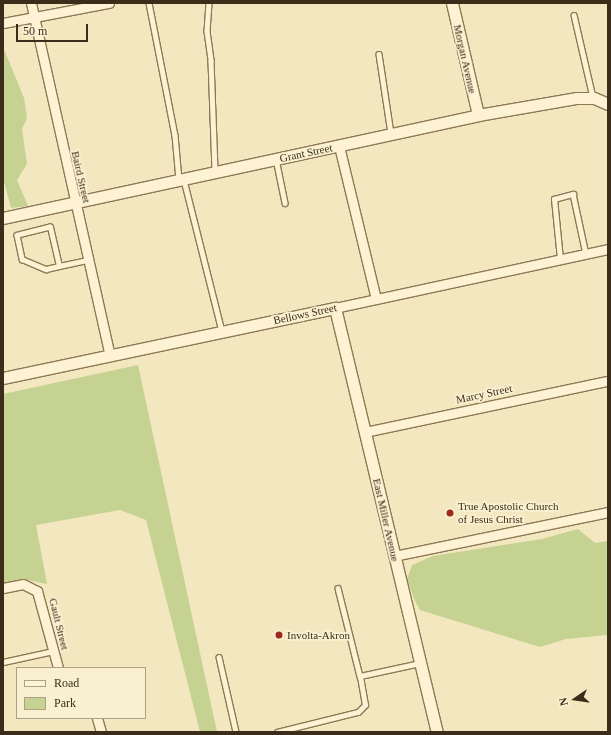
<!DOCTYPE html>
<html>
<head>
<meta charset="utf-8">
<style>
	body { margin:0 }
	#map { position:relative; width:611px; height:735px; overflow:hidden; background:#f3e7bf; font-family:Georgia,serif }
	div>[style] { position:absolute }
	.green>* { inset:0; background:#c6d292 }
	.roads { filter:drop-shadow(1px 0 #8e7855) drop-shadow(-1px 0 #8e7855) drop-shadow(0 1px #8e7855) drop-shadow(0 -1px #8e7855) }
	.service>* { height:4.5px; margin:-2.25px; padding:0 2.25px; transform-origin:2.25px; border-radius:2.25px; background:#fdf3d4 }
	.minor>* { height:9px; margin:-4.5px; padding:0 4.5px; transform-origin:4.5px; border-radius:4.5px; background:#fdf3d4 }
	.tertiary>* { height:11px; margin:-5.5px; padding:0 5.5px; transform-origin:5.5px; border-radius:5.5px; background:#fdf3d4 }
	.dots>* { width:11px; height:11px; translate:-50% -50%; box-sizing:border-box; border:2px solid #f9f0d0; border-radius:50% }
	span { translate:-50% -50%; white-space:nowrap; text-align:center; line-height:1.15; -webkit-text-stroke:3.5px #f9f0d0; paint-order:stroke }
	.street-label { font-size:11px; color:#3c2d1b }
	.poi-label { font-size:11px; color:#3c2d1b }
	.left { translate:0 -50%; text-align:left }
	.frame { position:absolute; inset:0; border:4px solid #3c2d1b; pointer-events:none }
	.legend { position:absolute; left:16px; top:667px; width:130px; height:52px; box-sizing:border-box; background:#f9f0d0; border:1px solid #ada288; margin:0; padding:5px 7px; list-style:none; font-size:12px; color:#3c2d1b }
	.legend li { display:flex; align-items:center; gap:8px; height:20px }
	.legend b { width:20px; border:1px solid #ada288 }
	.north { position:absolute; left:555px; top:679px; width:40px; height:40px; -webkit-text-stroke:3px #f9f0d0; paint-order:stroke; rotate:257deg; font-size:11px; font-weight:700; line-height:16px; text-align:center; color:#3c2d1b }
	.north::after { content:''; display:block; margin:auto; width:14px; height:18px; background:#3c2d1b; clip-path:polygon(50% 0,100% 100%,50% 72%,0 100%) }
	.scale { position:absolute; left:16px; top:24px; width:72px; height:18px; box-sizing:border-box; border:2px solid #3c2d1b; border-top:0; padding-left:5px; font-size:12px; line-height:14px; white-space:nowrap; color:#3c2d1b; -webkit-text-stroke:3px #f9f0d0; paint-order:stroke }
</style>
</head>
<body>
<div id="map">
	<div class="green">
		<div style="clip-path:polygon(3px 47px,24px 98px,27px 118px,22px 129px,27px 164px,17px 180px,28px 206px,11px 208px,3px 178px)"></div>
		<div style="clip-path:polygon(138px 365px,166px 495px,217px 732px,200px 732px,146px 520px,120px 510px,36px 525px,47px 584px,23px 579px,3px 583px,3px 394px)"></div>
		<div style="clip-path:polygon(578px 529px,595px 543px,608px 541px,608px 635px,566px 639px,540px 647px,420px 610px,415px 601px,407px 579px,412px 565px,433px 556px,542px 539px)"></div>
	</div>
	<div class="roads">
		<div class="service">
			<div style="left:149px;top:3px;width:135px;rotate:78.9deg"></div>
			<div style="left:175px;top:135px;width:45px;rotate:84.9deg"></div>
			<div style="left:209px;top:3px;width:28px;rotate:94deg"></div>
			<div style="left:207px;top:31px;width:30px;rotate:82deg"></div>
			<div style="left:211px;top:61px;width:111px;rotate:87.9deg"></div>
			<div style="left:574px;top:15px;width:84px;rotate:77deg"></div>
			<div style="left:379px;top:54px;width:80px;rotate:81.4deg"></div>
			<div style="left:276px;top:159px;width:45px;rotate:78.4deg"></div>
			<div style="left:184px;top:180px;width:156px;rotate:75.9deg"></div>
			<div style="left:560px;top:259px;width:60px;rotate:-95.7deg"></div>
			<div style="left:554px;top:199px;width:20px;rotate:-15deg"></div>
			<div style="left:573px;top:194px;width:61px;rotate:77.8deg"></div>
			<div style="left:59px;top:266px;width:40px;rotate:-103deg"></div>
			<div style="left:50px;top:227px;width:34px;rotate:166deg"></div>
			<div style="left:17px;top:235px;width:25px;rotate:78deg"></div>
			<div style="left:22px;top:259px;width:26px;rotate:23deg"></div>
			<div style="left:46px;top:269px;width:13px;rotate:-13deg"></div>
			<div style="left:59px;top:266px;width:29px;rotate:-12deg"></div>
			<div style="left:338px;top:588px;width:91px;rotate:76deg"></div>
			<div style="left:219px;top:657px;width:77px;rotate:77.2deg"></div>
			<div style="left:3px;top:662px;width:51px;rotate:-12.4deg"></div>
			<div style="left:277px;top:732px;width:83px;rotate:-13.9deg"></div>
			<div style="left:358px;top:712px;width:10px;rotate:-45deg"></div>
			<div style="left:365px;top:705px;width:29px;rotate:-100deg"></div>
			<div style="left:360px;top:676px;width:61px;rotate:-12.2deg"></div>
		</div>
		<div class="minor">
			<div style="left:31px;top:3px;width:362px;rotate:77.4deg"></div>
			<div style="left:3px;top:23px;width:108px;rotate:-10.7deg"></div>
			<div style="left:339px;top:146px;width:157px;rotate:76.4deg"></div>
			<div style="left:335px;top:308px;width:279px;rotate:-12.2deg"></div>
			<div style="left:365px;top:432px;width:248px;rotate:-11.9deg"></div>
			<div style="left:394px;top:556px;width:218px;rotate:-11.6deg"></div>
			<div style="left:3px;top:588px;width:20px;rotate:-11deg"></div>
			<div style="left:23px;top:584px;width:16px;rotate:27deg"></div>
			<div style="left:37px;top:591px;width:80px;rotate:74.7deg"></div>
			<div style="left:97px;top:718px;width:15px;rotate:74deg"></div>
		</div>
		<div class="tertiary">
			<div style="left:452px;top:3px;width:115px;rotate:76.9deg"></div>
			<div style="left:3px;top:218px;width:486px;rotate:-12.2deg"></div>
			<div style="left:478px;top:115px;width:99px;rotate:-9.8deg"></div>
			<div style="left:576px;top:98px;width:18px"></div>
			<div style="left:594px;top:98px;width:15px;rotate:23deg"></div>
			<div style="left:3px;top:378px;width:339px;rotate:-11.9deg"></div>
			<div style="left:335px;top:308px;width:436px;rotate:76.5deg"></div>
		</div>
	</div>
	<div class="dots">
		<div style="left:450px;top:513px;background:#a4271e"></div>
		<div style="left:279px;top:635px;background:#a4271e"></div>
	</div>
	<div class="street-label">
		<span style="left:465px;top:59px;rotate:77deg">Morgan Avenue</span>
		<span style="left:306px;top:153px;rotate:-12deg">Grant Street</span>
		<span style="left:81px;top:177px;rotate:77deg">Baird Street</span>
		<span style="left:305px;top:314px;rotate:-12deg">Bellows Street</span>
		<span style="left:484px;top:394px;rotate:-12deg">Marcy Street</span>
		<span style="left:386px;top:520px;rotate:77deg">East Miller Avenue</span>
		<span style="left:59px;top:624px;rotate:76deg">Gault Street</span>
	</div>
	<div class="poi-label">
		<span class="left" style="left:458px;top:513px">True Apostolic Church<br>of Jesus Christ</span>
		<span class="left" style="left:287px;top:635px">Involta-Akron</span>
	</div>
	<div class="frame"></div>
	<ul class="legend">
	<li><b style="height:5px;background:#fdf3d4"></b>Road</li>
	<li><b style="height:11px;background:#c6d292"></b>Park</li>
	</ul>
	<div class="north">N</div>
	<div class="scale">50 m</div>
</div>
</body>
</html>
